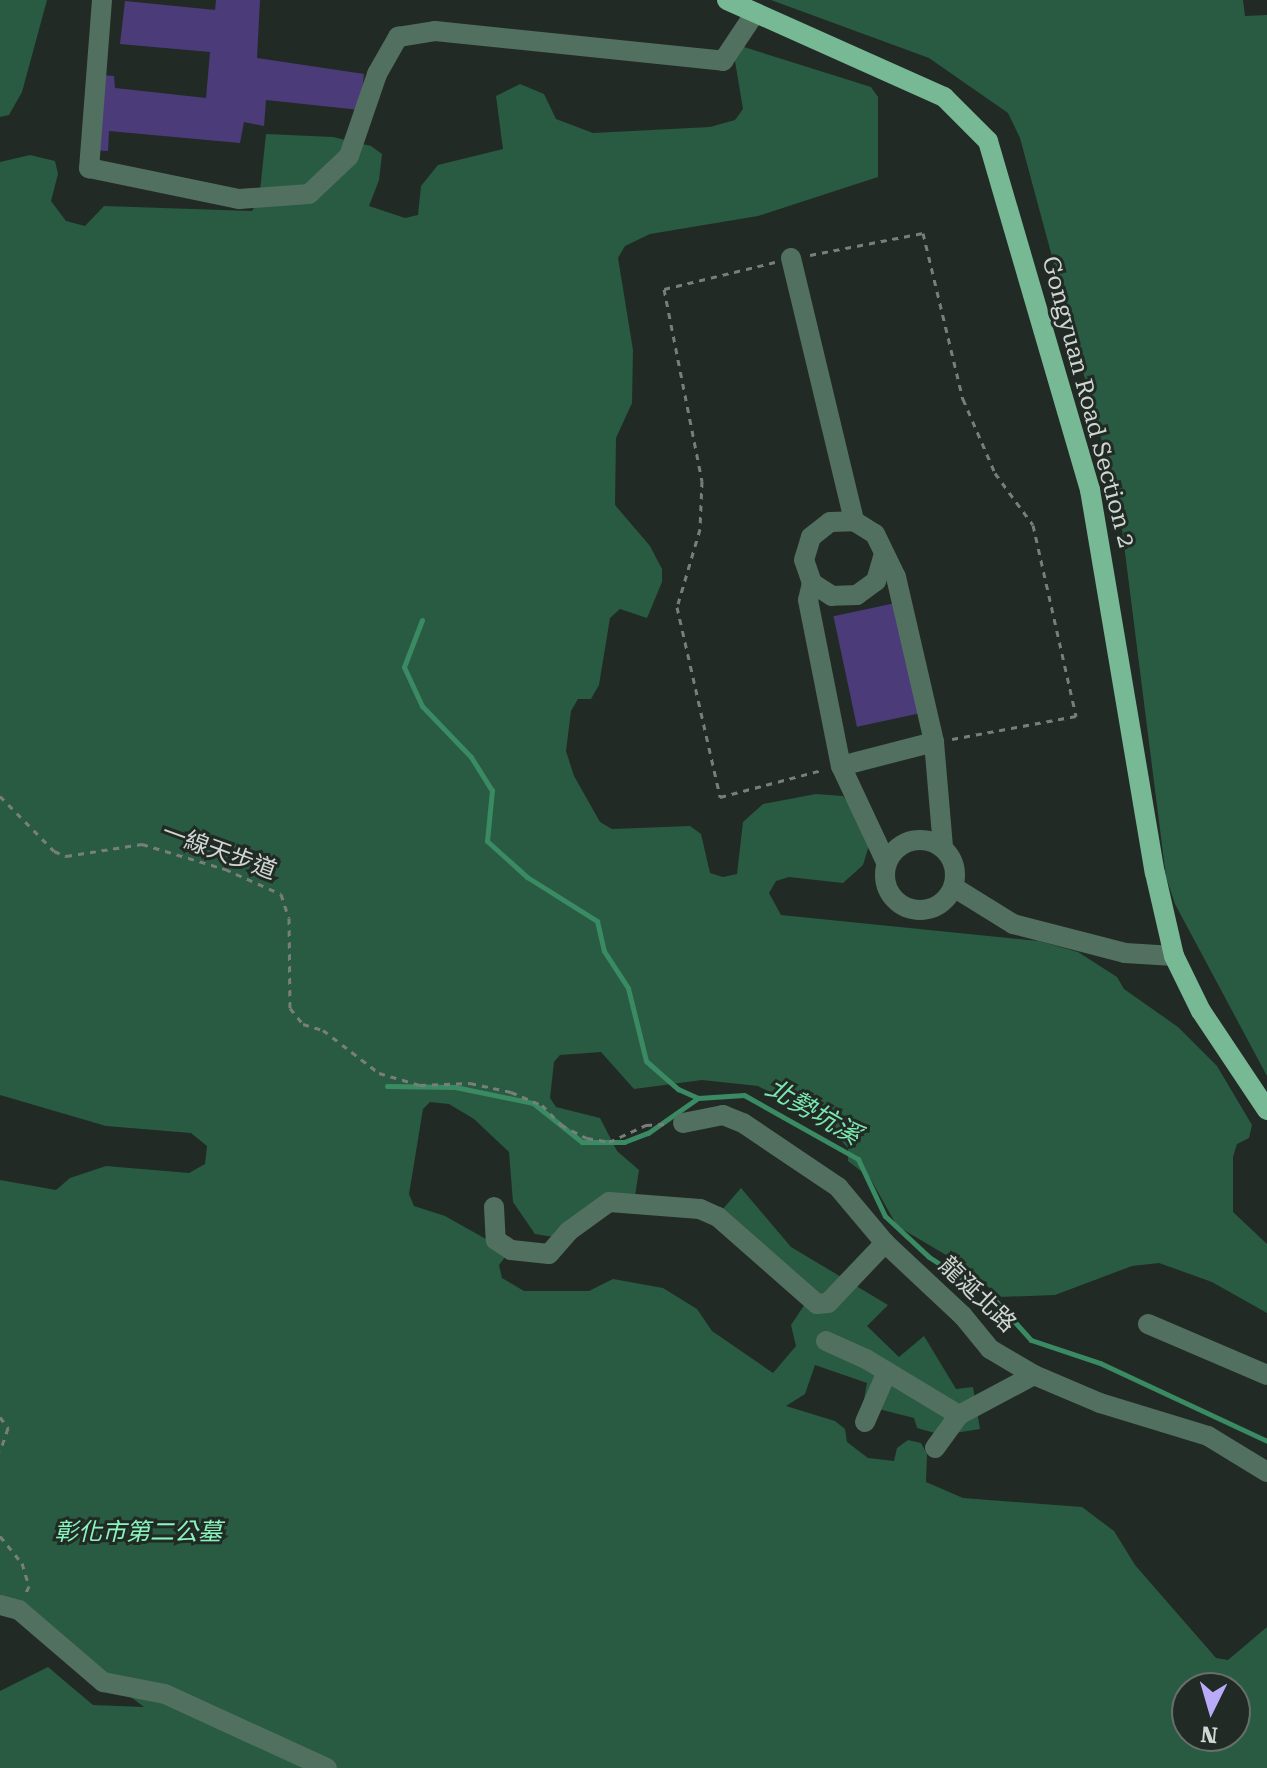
<!DOCTYPE html>
<html>
<head>
<meta charset="utf-8">
<style>
	body { margin:0 }
	#map { position:relative; width:1267px; height:1768px; overflow:hidden; background:#222a26; font-family:"Roboto Serif","Noto Sans TC",serif }
	div>[style] { position:absolute }
	.green>* { inset:0; background:#285b41 }
	.stream>* { height:5px; margin:-2.5px; padding:0 2.5px; transform-origin:2.5px; border-radius:2.5px; background:#3a8a63 }
	.building>* { inset:0; background:#4b3c79; transform-origin:0 0 }
	.path>* { height:3px; margin-top:-1.5px; transform-origin:0; background:repeating-linear-gradient(90deg,#787f7b 0 6px,transparent 0 12px) }
	.minor>* { height:20px; margin:-10px; padding:0 10px; transform-origin:10px; border-radius:10px; background:#52705f }
	.minor>.ring { margin:-10px; padding:0; box-sizing:content-box; background:none; border:20px solid #52705f; border-radius:50% }
	.major>* { height:20px; margin:-10px; padding:0 10px; transform-origin:10px; border-radius:10px; background:#77b895 }
	span { translate:-50% -50%; white-space:nowrap; text-align:center; line-height:1.15; -webkit-text-stroke:6px #222a26; paint-order:stroke }
	.street-label { font-size:24px; color:#d0d6d2 }
	.park-label { font-size:24px; color:#88f5bd; font-style:italic }
	.water-label { font-size:26px; color:#7ae7af; font-style:italic }
	.north { position:absolute; left:1171px; top:1672px; width:80px; height:80px; box-sizing:border-box; background:#222a26; border:2px solid #686f6b; border-radius:50%; rotate:185deg; font-size:22px; font-weight:700; line-height:32px; text-align:center; color:#d0d6d2 }
	.north::after { content:''; display:block; margin:auto; width:28px; height:36px; background:#b9abf7; clip-path:polygon(50% 0,100% 100%,50% 72%,0 100%) }
</style>
</head>
<body>
<div id="map">
	<div class="green">
		<div style="clip-path:polygon(0 0,47px 0,22px 92px,9px 115px,0 117px)"></div>
		<div style="clip-path:polygon(771px 0,1243px 0,1245px 16px,1267px 15px,1267px 1076px,1175px 904px,1166px 877px,1119px 505px,1020px 138px,1008px 113px,929px 58px)"></div>
		<div style="clip-path:polygon(evenodd,744px 47px,871px 87px,878px 97px,878px 177px,758px 216px,650px 234px,625px 246px,618px 258px,633px 350px,632px 403px,616px 438px,615px 505px,650px 546px,662px 569px,662px 582px,647px 618px,620px 609px,610px 618px,599px 685px,591px 699px,578px 699px,571px 711px,566px 751px,574px 776px,600px 822px,612px 829px,690px 826px,701px 834px,710px 873px,723px 877px,737px 874px,743px 822px,763px 804px,816px 794px,843px 796px,868px 827px,871px 839px,863px 865px,843px 883px,789px 877px,776px 881px,769px 893px,781px 915px,1039px 941px,1078px 952px,1117px 977px,1124px 989px,1178px 1027px,1217px 1066px,1252px 1125px,1249px 1138px,1237px 1144px,1233px 1157px,1233px 1212px,1267px 1244px,1267px 1313px,1212px 1282px,1159px 1263px,1132px 1266px,1055px 1295px,999px 1297px,968px 1268px,897px 1226px,870px 1178px,848px 1161px,848px 1148px,821px 1119px,758px 1086px,702px 1080px,634px 1089px,601px 1052px,560px 1055px,554px 1062px,550px 1098px,556px 1107px,600px 1118px,617px 1151px,639px 1170px,635px 1196px,554px 1237px,535px 1234px,513px 1202px,509px 1152px,474px 1119px,449px 1104px,430px 1102px,423px 1109px,409px 1194px,414px 1206px,445px 1216px,509px 1252px,499px 1265px,502px 1278px,524px 1291px,589px 1291px,613px 1279px,663px 1288px,697px 1309px,712px 1331px,773px 1373px,796px 1346px,791px 1325px,811px 1295px,716px 1217px,741px 1188px,791px 1247px,888px 1305px,867px 1326px,899px 1357px,924px 1336px,956px 1389px,973px 1387px,980px 1429px,942px 1435px,917px 1428px,914px 1418px,863px 1405px,867px 1383px,815px 1365px,805px 1394px,786px 1406px,835px 1421px,845px 1429px,847px 1442px,868px 1458px,894px 1461px,897px 1448px,908px 1440px,921px 1443px,927px 1454px,926px 1482px,963px 1498px,1082px 1507px,1114px 1531px,1135px 1565px,1216px 1658px,1228px 1660px,1267px 1627px,1267px 1768px,0 1768px,0 1691px,48px 1667px,93px 1705px,144px 1707px,0 1599px,0 1180px,56px 1190px,70px 1178px,106px 1166px,189px 1173px,205px 1164px,207px 1146px,191px 1133px,106px 1126px,0 1095px,0 162px,30px 155px,55px 161px,58px 174px,51px 201px,66px 221px,85px 226px,104px 206px,252px 211px,259px 200px,266px 134px,333px 137px,371px 146px,382px 154px,379px 180px,369px 206px,405px 218px,418px 215px,421px 186px,438px 165px,503px 149px,496px 96px,520px 84px,544px 94px,556px 119px,593px 133px,710px 127px,735px 120px,743px 109px,734px 55px,744px 47px,1187px 1688px,1235px 1688px,1235px 1736px,1187px 1736px,1187px 1688px)"></div>
	</div>
	<div class="stream">
		<div style="left:422px;top:620px;width:50px;rotate:111deg"></div>
		<div style="left:404px;top:667px;width:43px;rotate:65.2deg"></div>
		<div style="left:422px;top:706px;width:71px;rotate:46.1deg"></div>
		<div style="left:471px;top:757px;width:39px;rotate:58deg"></div>
		<div style="left:492px;top:790px;width:51px;rotate:95.6deg"></div>
		<div style="left:487px;top:841px;width:54px;rotate:42deg"></div>
		<div style="left:527px;top:877px;width:83px;rotate:32.2deg"></div>
		<div style="left:597px;top:921px;width:31px;rotate:77deg"></div>
		<div style="left:604px;top:951px;width:44px;rotate:57deg"></div>
		<div style="left:628px;top:988px;width:75px;rotate:76.1deg"></div>
		<div style="left:646px;top:1061px;width:43px;rotate:41.2deg"></div>
		<div style="left:678px;top:1089px;width:22px;rotate:24deg"></div>
		<div style="left:698px;top:1098px;width:46px;rotate:-3.7deg"></div>
		<div style="left:744px;top:1095px;width:131px;rotate:29.3deg"></div>
		<div style="left:858px;top:1159px;width:63px;rotate:64.7deg"></div>
		<div style="left:885px;top:1216px;width:60px;rotate:43deg"></div>
		<div style="left:929px;top:1257px;width:77px;rotate:32.9deg"></div>
		<div style="left:994px;top:1299px;width:55px;rotate:47.9deg"></div>
		<div style="left:1031px;top:1340px;width:73px;rotate:18.4deg"></div>
		<div style="left:1100px;top:1363px;width:184px;rotate:25deg"></div>
		<div style="left:387px;top:1086px;width:68px;rotate:0.8deg"></div>
		<div style="left:455px;top:1087px;width:80px;rotate:11.6deg"></div>
		<div style="left:533px;top:1103px;width:63px;rotate:38.5deg"></div>
		<div style="left:582px;top:1142px;width:42px"></div>
		<div style="left:624px;top:1142px;width:26px;rotate:-21deg"></div>
		<div style="left:648px;top:1133px;width:61px;rotate:-35deg"></div>
	</div>
	<div class="building">
		<div style="clip-path:polygon(216px 0,260px 0,257px 58px,364px 74px,360px 110px,266px 100px,264px 126px,244px 122px,240px 143px,109px 131px,108px 151px,92px 150px,101px 75px,114px 76px,115px 88px,206px 98px,210px 52px,120px 44px,125px 1px,215px 10px)"></div>
		<div style="left:900px;top:602px;width:113px;height:68px;rotate:78deg"></div>
	</div>
	<div class="path">
		<div style="left:810px;top:255px;width:115px;rotate:-11deg"></div>
		<div style="left:923px;top:233px;width:171px;rotate:76.5deg"></div>
		<div style="left:963px;top:399px;width:81px;rotate:66.6deg"></div>
		<div style="left:995px;top:473px;width:64px;rotate:53.8deg"></div>
		<div style="left:1033px;top:525px;width:196px;rotate:77.3deg"></div>
		<div style="left:1076px;top:716px;width:126px;rotate:169.5deg"></div>
		<div style="left:775px;top:262px;width:114px;rotate:166.3deg"></div>
		<div style="left:664px;top:289px;width:196px;rotate:78.8deg"></div>
		<div style="left:702px;top:481px;width:48px;rotate:92.4deg"></div>
		<div style="left:700px;top:529px;width:81px;rotate:106.4deg"></div>
		<div style="left:677px;top:607px;width:195px;rotate:77.2deg"></div>
		<div style="left:720px;top:797px;width:106px;rotate:-14.8deg"></div>
		<div style="left:0;top:796px;width:77px;rotate:45.5deg"></div>
		<div style="left:54px;top:851px;width:13px;rotate:23deg"></div>
		<div style="left:66px;top:856px;width:77px;rotate:-9deg"></div>
		<div style="left:142px;top:844px;width:87px;rotate:16.8deg"></div>
		<div style="left:225px;top:869px;width:61px;rotate:24.1deg"></div>
		<div style="left:281px;top:894px;width:25px;rotate:72deg"></div>
		<div style="left:289px;top:918px;width:90px;rotate:89.4deg"></div>
		<div style="left:290px;top:1008px;width:21px;rotate:51deg"></div>
		<div style="left:303px;top:1024px;width:21px;rotate:17deg"></div>
		<div style="left:323px;top:1030px;width:71px;rotate:37.5deg"></div>
		<div style="left:379px;top:1073px;width:43px;rotate:16.3deg"></div>
		<div style="left:420px;top:1085px;width:50px;rotate:-2.3deg"></div>
		<div style="left:470px;top:1083px;width:42px;rotate:12.4deg"></div>
		<div style="left:511px;top:1092px;width:34px;rotate:23deg"></div>
		<div style="left:542px;top:1105px;width:28px;rotate:46deg"></div>
		<div style="left:561px;top:1125px;width:29px;rotate:27deg"></div>
		<div style="left:587px;top:1138px;width:22px;rotate:10deg"></div>
		<div style="left:609px;top:1142px;width:41px;rotate:-24.7deg"></div>
		<div style="left:646px;top:1125px;width:19px;rotate:-3deg"></div>
		<div style="left:0;top:1417px;width:14px;rotate:54deg"></div>
		<div style="left:8px;top:1428px;width:24px;rotate:109deg"></div>
		<div style="left:0;top:1536px;width:35px;rotate:51deg"></div>
		<div style="left:22px;top:1563px;width:24px;rotate:73deg"></div>
		<div style="left:29px;top:1586px;width:10px;rotate:114deg"></div>
	</div>
	<div class="minor">
		<div style="left:102px;top:0;width:169px;rotate:94.4deg"></div>
		<div style="left:89px;top:168px;width:153px;rotate:11.7deg"></div>
		<div style="left:239px;top:199px;width:70px;rotate:-4.1deg"></div>
		<div style="left:309px;top:194px;width:55px;rotate:-43.5deg"></div>
		<div style="left:349px;top:156px;width:87px;rotate:-71.1deg"></div>
		<div style="left:377px;top:74px;width:43px;rotate:-60.4deg"></div>
		<div style="left:398px;top:37px;width:37px;rotate:-9deg"></div>
		<div style="left:435px;top:31px;width:290px;rotate:5.9deg"></div>
		<div style="left:723px;top:61px;width:54px;rotate:-56.3deg"></div>
		<div style="left:791px;top:258px;width:270px;rotate:76.5deg"></div>
		<div style="left:883px;top:557px;width:25px;rotate:106deg"></div>
		<div style="left:876px;top:581px;width:24px;rotate:144deg"></div>
		<div style="left:857px;top:595px;width:25px;rotate:178deg"></div>
		<div style="left:832px;top:596px;width:24px;rotate:-147deg"></div>
		<div style="left:812px;top:583px;width:24px;rotate:-109deg"></div>
		<div style="left:804px;top:560px;width:24px;rotate:-73deg"></div>
		<div style="left:811px;top:537px;width:24px;rotate:-38deg"></div>
		<div style="left:830px;top:522px;width:24px;rotate:-2deg"></div>
		<div style="left:854px;top:521px;width:25px;rotate:32deg"></div>
		<div style="left:875px;top:534px;width:48px;rotate:64deg"></div>
		<div style="left:896px;top:577px;width:169px;rotate:77deg"></div>
		<div style="left:934px;top:742px;width:104px;rotate:85.1deg"></div>
		<div style="left:812px;top:583px;width:17px;rotate:103deg"></div>
		<div style="left:808px;top:600px;width:169px;rotate:78.8deg"></div>
		<div style="left:841px;top:766px;width:96px;rotate:-14.5deg"></div>
		<div style="left:841px;top:766px;width:106px;rotate:64.9deg"></div>
		<div class="ring" style="left:885px;top:840px;width:50px;height:50px"></div>
		<div style="left:955px;top:888px;width:68px;rotate:31.8deg"></div>
		<div style="left:1013px;top:924px;width:116px;rotate:14.5deg"></div>
		<div style="left:1125px;top:953px;width:49px;rotate:3.5deg"></div>
		<div style="left:683px;top:1123px;width:41px;rotate:-11.3deg"></div>
		<div style="left:723px;top:1115px;width:22px;rotate:22deg"></div>
		<div style="left:743px;top:1123px;width:115px;rotate:34deg"></div>
		<div style="left:838px;top:1187px;width:73px;rotate:50deg"></div>
		<div style="left:885px;top:1243px;width:107px;rotate:43.1deg"></div>
		<div style="left:963px;top:1316px;width:43px;rotate:50.7deg"></div>
		<div style="left:990px;top:1349px;width:51px;rotate:30.6deg"></div>
		<div style="left:1034px;top:1375px;width:72px;rotate:23deg"></div>
		<div style="left:1100px;top:1403px;width:113px;rotate:17deg"></div>
		<div style="left:1208px;top:1436px;width:69px;rotate:31.4deg"></div>
		<div style="left:494px;top:1207px;width:33px;rotate:87deg"></div>
		<div style="left:496px;top:1240px;width:18px;rotate:34deg"></div>
		<div style="left:511px;top:1250px;width:38px;rotate:6deg"></div>
		<div style="left:549px;top:1254px;width:30px;rotate:-49deg"></div>
		<div style="left:569px;top:1231px;width:49px;rotate:-35.9deg"></div>
		<div style="left:609px;top:1202px;width:91px;rotate:4.4deg"></div>
		<div style="left:700px;top:1209px;width:20px;rotate:24deg"></div>
		<div style="left:718px;top:1217px;width:132px;rotate:41.3deg"></div>
		<div style="left:817px;top:1304px;width:11px;rotate:-5deg"></div>
		<div style="left:828px;top:1303px;width:83px;rotate:-46.5deg"></div>
		<div style="left:1148px;top:1324px;width:129px;rotate:23.2deg"></div>
		<div style="left:826px;top:1341px;width:44px;rotate:24.2deg"></div>
		<div style="left:866px;top:1359px;width:109px;rotate:31.1deg"></div>
		<div style="left:865px;top:1422px;width:55px;rotate:-66.3deg"></div>
		<div style="left:935px;top:1448px;width:41px;rotate:-54deg"></div>
		<div style="left:959px;top:1415px;width:85px;rotate:-28.1deg"></div>
		<div style="left:0;top:1605px;width:20px;rotate:15deg"></div>
		<div style="left:19px;top:1610px;width:111px;rotate:40.6deg"></div>
		<div style="left:103px;top:1682px;width:63px;rotate:11deg"></div>
		<div style="left:165px;top:1694px;width:178px;rotate:24.6deg"></div>
	</div>
	<div class="major">
		<div style="left:727px;top:0;width:238px;rotate:24.1deg"></div>
		<div style="left:944px;top:97px;width:62px;rotate:45deg"></div>
		<div style="left:988px;top:141px;width:364px;rotate:73.7deg"></div>
		<div style="left:1090px;top:490px;width:388px;rotate:80.4deg"></div>
		<div style="left:1155px;top:873px;width:85px;rotate:77.1deg"></div>
		<div style="left:1174px;top:956px;width:61px;rotate:63.9deg"></div>
		<div style="left:1201px;top:1011px;width:119px;rotate:56.3deg"></div>
	</div>
	<div class="street-label">
		<span style="left:1088px;top:402px;rotate:75deg">Gongyuan Road Section 2</span>
		<span style="left:219px;top:852px;rotate:20deg">一線天步道</span>
		<span style="left:977px;top:1295px;rotate:44deg">龍涎北路</span>
	</div>
	<div class="park-label">
		<span style="left:138px;top:1533px">彰化市第二公墓</span>
	</div>
	<div class="water-label">
		<span style="left:813px;top:1112px;rotate:30deg">北勢坑溪</span>
	</div>
	<div class="north">N</div>
</div>
</body>
</html>
